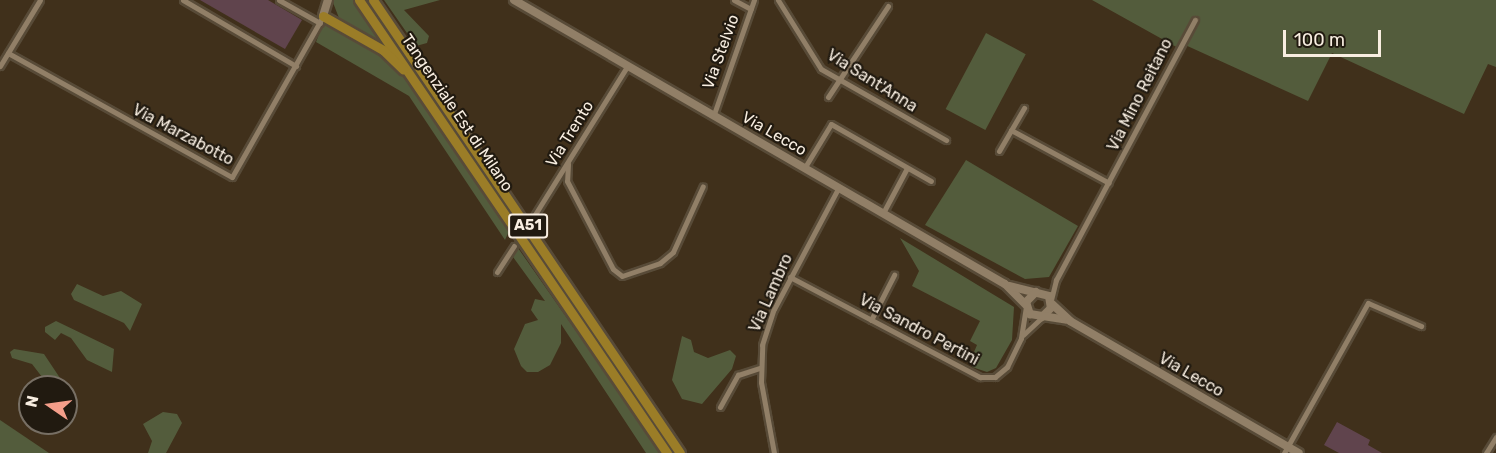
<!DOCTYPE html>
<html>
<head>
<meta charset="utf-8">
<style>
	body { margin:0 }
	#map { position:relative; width:1496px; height:453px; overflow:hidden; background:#40301b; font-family:Rubik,sans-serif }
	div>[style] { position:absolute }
	.green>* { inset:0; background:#535c3c; transform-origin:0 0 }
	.building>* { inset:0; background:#60444d }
	.street-tunnel>* { height:5px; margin-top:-2.5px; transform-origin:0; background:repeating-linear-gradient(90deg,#5c4c39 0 5px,transparent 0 7.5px) }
	.roads { filter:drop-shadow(2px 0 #584b38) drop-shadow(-2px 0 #584b38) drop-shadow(0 2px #584b38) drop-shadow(0 -2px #584b38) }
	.street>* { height:5px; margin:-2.5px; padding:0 2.5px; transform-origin:2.5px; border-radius:2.5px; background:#917f67 }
	.secondary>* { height:8px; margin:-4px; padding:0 4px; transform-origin:4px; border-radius:4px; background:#917f67 }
	.highway>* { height:9px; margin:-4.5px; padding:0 4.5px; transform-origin:4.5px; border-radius:4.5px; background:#9b7d27 }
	span { translate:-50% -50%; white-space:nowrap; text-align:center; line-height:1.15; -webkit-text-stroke:4.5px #211a10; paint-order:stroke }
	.shield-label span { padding:2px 4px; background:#211a10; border:2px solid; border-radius:4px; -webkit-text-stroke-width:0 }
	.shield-label { font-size:15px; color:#f8eee1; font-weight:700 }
	.street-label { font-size:16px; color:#f8eee1 }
	.north { position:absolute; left:18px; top:375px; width:60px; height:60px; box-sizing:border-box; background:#211a10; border:2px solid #776f64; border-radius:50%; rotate:283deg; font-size:16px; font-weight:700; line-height:24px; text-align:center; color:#f8eee1 }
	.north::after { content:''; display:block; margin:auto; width:21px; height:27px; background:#f49e8a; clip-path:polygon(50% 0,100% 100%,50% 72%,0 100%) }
	.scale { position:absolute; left:1283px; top:30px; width:98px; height:27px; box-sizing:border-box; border:3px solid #f8eee1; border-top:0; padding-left:8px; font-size:18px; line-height:21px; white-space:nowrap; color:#f8eee1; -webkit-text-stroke:4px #211a10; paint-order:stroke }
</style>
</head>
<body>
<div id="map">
	<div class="green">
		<div style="clip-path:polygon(332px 0,357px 0,392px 49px,339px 18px)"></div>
		<div style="clip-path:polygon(384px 0,440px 0,404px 10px,429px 36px,427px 43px,416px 46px)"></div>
		<div style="clip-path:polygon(1092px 0,1496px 0,1496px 67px,1488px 64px,1464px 114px,1332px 53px,1308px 101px,1183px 44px,1180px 49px)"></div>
		<div style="clip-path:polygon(330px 23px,382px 52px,400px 69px,509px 231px,505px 240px,409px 96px,316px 42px,322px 26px)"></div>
		<div style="left:986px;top:33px;width:45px;height:86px;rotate:28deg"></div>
		<div style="clip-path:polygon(966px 160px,1078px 226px,1049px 277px,1025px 279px,925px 225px)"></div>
		<div style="clip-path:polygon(900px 238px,1014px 307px,1012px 340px,996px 368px,987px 372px,972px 367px,979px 355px,974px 352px,977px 345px,970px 341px,980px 321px,912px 286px,919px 271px)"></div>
		<div style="clip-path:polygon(518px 248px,639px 421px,660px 453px,646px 453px,561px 324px,561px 343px,550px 365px,538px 372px,527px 372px,521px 366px,514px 349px,525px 324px,538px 320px,531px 310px,535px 299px,545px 301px,513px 257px)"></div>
		<div style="clip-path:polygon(77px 284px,103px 296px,121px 291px,142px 304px,130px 331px,124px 323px,74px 300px,71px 294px)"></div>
		<div style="clip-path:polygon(56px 321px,114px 349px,112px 372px,87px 360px,71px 338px,61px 333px,55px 340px,45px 332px,45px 327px)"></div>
		<div style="clip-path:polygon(682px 336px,691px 340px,694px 352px,708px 358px,730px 350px,736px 356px,732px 369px,702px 404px,682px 399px,672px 380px)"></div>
		<div style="clip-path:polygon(14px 349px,44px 354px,66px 387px,51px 387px,49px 386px,32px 364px,12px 358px,10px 352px)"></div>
		<div style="clip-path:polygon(163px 412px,177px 414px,182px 423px,166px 453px,148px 453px,152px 441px,143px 424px)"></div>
		<div style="clip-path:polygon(0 420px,49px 453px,0 453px)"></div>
	</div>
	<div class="building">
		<div style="clip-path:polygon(200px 0,268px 0,302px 20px,285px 49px)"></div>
		<div style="clip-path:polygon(1337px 422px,1370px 440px,1368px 445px,1382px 453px,1339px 453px,1324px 445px)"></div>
	</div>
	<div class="street-tunnel">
		<div style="left:514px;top:246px;width:36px;rotate:-56deg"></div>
	</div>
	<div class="roads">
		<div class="street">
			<div style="left:183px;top:0;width:131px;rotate:30.3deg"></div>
			<div style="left:279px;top:0;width:47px;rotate:29.3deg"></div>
			<div style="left:734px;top:0;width:19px;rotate:28deg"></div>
			<div style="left:778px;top:0;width:81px;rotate:58.1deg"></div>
			<div style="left:821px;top:69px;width:144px;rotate:29.6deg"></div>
			<div style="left:8px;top:53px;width:256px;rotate:29deg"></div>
			<div style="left:232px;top:177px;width:185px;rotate:-60.5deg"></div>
			<div style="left:0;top:66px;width:77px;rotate:-58.8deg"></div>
			<div style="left:828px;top:97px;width:109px;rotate:-56.6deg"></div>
			<div style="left:714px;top:114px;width:121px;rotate:-70.7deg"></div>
			<div style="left:1011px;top:130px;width:111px;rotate:28.4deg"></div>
			<div style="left:999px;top:151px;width:50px;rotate:-59.8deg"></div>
			<div style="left:568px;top:164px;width:17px;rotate:93deg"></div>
			<div style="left:567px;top:181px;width:99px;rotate:62.4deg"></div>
			<div style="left:613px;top:269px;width:11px;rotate:38deg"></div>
			<div style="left:622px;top:276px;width:40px;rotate:-18.9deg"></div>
			<div style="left:660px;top:263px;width:17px;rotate:-40deg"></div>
			<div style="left:673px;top:252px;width:72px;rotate:-65.6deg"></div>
			<div style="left:805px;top:167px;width:50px;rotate:-58.8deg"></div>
			<div style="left:831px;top:124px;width:115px;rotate:29.7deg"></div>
			<div style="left:883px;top:213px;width:51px;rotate:-61.9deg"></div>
			<div style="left:534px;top:216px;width:178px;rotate:-58.1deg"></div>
			<div style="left:497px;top:272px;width:31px;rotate:-57deg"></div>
			<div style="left:790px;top:277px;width:215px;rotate:27.8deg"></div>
			<div style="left:980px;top:377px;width:15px"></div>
			<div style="left:995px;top:377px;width:16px;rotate:-40deg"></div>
			<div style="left:1007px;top:367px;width:32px;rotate:-64deg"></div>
			<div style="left:1021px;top:338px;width:31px;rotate:-81deg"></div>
			<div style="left:1051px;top:300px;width:21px;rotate:-76deg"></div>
			<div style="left:1056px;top:280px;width:295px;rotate:-61.9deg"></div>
			<div style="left:871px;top:320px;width:51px;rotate:-62.9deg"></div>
			<div style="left:1023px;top:335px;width:26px;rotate:-43deg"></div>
			<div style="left:720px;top:407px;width:37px;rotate:-61deg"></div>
			<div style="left:738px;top:375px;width:23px;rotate:-18deg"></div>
			<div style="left:774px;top:453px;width:72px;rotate:-100.4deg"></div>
			<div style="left:761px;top:382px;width:37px;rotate:-88deg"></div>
			<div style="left:762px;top:345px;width:38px;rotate:-72deg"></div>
			<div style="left:774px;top:309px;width:138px;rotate:-62deg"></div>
			<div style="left:1284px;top:453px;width:172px;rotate:-60.8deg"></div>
			<div style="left:1368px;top:303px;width:58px;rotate:23.5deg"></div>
			<div style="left:1486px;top:453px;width:19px;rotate:-58deg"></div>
		</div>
		<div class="secondary">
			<div style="left:514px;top:0;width:567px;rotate:30.05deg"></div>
			<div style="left:1005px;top:284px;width:30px;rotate:45deg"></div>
			<div style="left:323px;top:16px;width:17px;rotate:-73deg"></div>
			<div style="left:1009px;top:286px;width:41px;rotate:14deg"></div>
			<div style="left:1049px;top:296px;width:12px;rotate:81deg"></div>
			<div style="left:1051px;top:308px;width:13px;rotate:135deg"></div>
			<div style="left:1036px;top:292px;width:14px;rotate:135deg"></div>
			<div style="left:1026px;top:302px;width:13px;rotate:72deg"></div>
			<div style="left:1030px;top:314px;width:36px;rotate:9deg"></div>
			<div style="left:1052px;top:304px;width:25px;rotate:43deg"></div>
			<div style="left:1070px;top:321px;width:264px;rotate:30deg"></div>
		</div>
		<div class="highway">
			<div style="left:359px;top:0;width:548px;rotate:55.79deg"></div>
			<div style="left:373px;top:0;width:547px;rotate:55.87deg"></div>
			<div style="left:323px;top:16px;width:69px;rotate:29.5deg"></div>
			<div style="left:383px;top:50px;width:28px;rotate:44deg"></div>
		</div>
	</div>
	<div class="shield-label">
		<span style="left:528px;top:226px">A51</span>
	</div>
	<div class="street-label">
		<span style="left:721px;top:52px;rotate:-70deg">Via Stelvio</span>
		<span style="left:872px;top:81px;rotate:32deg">Via Sant'Anna</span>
		<span style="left:1140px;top:95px;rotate:-63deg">Via Mino Reitano</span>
		<span style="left:457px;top:113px;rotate:56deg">Tangenziale Est di Milano</span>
		<span style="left:570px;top:134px;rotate:-58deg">Via Trento</span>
		<span style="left:774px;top:134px;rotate:30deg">Via Lecco</span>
		<span style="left:183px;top:135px;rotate:28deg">Via Marzabotto</span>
		<span style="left:771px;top:293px;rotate:-66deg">Via Lambro</span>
		<span style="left:919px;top:330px;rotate:28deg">Via Sandro Pertini</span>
		<span style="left:1191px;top:375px;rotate:30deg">Via Lecco</span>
	</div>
	<div class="north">N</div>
	<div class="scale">100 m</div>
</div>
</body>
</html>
